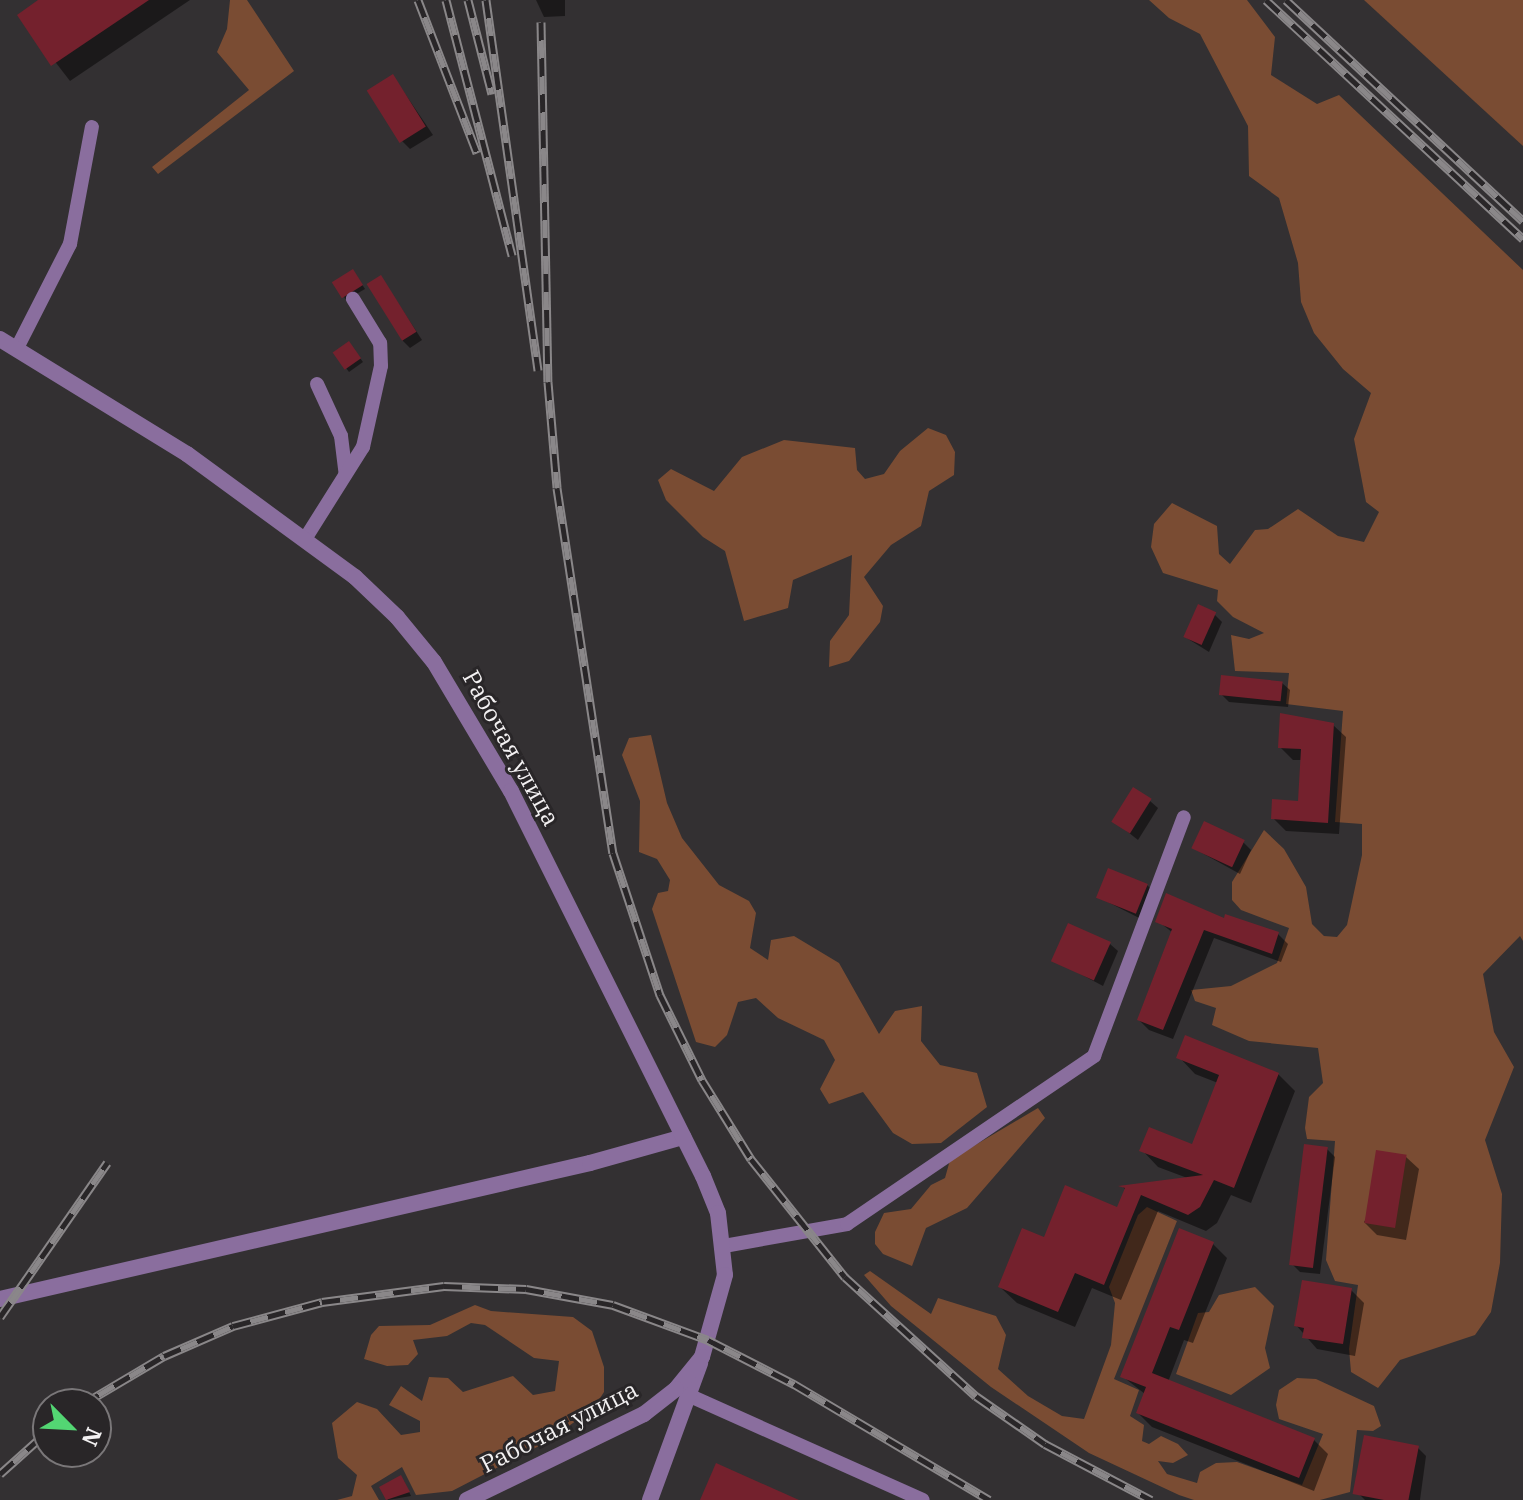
<!DOCTYPE html>
<html>
<head>
<meta charset="utf-8">
<style>
	body { margin:0 }
	#map { position:relative; width:1523px; height:1500px; overflow:hidden; background:#333032; font-family:"IBM Plex Serif",serif }
	div>[style] { position:absolute }
	.green>* { inset:0; background:#7a4c33 }
	.shadow>* { inset:0; background:#0007 }
	.building>* { inset:0; background:#74212d; transform-origin:0 0 }
	.service>* { height:14px; margin:-7px; padding:0 7px; transform-origin:7px; border-radius:7px; background:#8a6e9e }
	.minor>* { height:16px; margin:-8px; padding:0 8px; transform-origin:8px; border-radius:8px; background:#8a6e9e }
	.tertiary>* { height:16px; margin:-8px; padding:0 8px; transform-origin:8px; border-radius:8px; background:#8a6e9e }
	.rail>* { height:9px; margin-top:-4.5px; transform-origin:0; background:repeating-linear-gradient(90deg,#292628 0 18px,#8a8789 0 36px); box-sizing:border-box; border-block:2px solid #8a8789 }
	span { translate:-50% -50%; white-space:nowrap; text-align:center; line-height:1.15; -webkit-text-stroke:6px #292628; paint-order:stroke }
	.street-label { font-size:24px; color:#f3f1f2 }
	.north { position:absolute; left:32px; top:1388px; width:80px; height:80px; box-sizing:border-box; background:#292628; border:2px solid #7a7779; border-radius:50%; rotate:114deg; font-size:22px; font-weight:700; line-height:32px; text-align:center; color:#f3f1f2 }
	.north::after { content:''; display:block; margin:auto; width:28px; height:36px; background:#53d673; clip-path:polygon(50% 0,100% 100%,50% 72%,0 100%) }
</style>
</head>
<body>
<div id="map">
	<div class="green">
		<div style="clip-path:polygon(230px 0,247px 0,294px 71px,158px 174px,152px 167px,249px 90px,217px 52px,227px 29px)"></div>
		<div style="clip-path:polygon(1149px 0,1247px 0,1275px 37px,1271px 75px,1317px 104px,1339px 95px,1523px 270px,1523px 941px,1520px 936px,1483px 974px,1494px 1032px,1514px 1067px,1485px 1140px,1502px 1194px,1500px 1263px,1491px 1312px,1475px 1335px,1400px 1360px,1378px 1388px,1351px 1372px,1349px 1349px,1358px 1285px,1335px 1281px,1326px 1260px,1335px 1141px,1307px 1139px,1305px 1128px,1309px 1097px,1323px 1083px,1318px 1048px,1249px 1041px,1212px 1025px,1216px 1008px,1195px 1001px,1191px 990px,1231px 986px,1277px 963px,1289px 928px,1241px 910px,1232px 900px,1232px 882px,1264px 830px,1284px 849px,1306px 887px,1312px 924px,1324px 936px,1337px 937px,1347px 925px,1362px 855px,1362px 824px,1335px 822px,1343px 711px,1286px 704px,1289px 673px,1235px 671px,1231px 635px,1249px 639px,1264px 633px,1233px 617px,1217px 601px,1218px 590px,1163px 573px,1151px 547px,1154px 524px,1172px 503px,1217px 526px,1219px 554px,1230px 564px,1255px 530px,1268px 529px,1298px 509px,1338px 536px,1364px 542px,1379px 512px,1366px 502px,1354px 439px,1371px 393px,1343px 369px,1314px 333px,1301px 302px,1298px 263px,1279px 198px,1249px 176px,1248px 126px,1200px 34px,1169px 18px)"></div>
		<div style="clip-path:polygon(1364px 0,1523px 0,1523px 146px)"></div>
		<div style="clip-path:polygon(928px 428px,946px 435px,955px 452px,954px 475px,929px 491px,921px 526px,891px 545px,864px 577px,883px 606px,880px 622px,849px 661px,829px 667px,830px 641px,849px 615px,852px 555px,793px 580px,788px 608px,744px 621px,725px 551px,703px 537px,666px 500px,658px 480px,671px 469px,714px 491px,742px 457px,784px 440px,855px 448px,857px 470px,865px 479px,884px 474px,900px 451px)"></div>
		<div style="clip-path:polygon(651px 735px,667px 803px,682px 838px,719px 885px,749px 901px,756px 913px,750px 948px,768px 960px,771px 940px,794px 936px,839px 963px,879px 1034px,895px 1011px,922px 1006px,921px 1041px,940px 1065px,977px 1073px,987px 1107px,941px 1143px,912px 1144px,893px 1133px,863px 1092px,829px 1104px,820px 1089px,835px 1060px,824px 1040px,778px 1018px,756px 998px,738px 1002px,727px 1035px,715px 1047px,696px 1042px,652px 909px,658px 893px,668px 891px,670px 880px,657px 859px,639px 852px,640px 801px,622px 755px,629px 738px)"></div>
		<div style="clip-path:polygon(1038px 1108px,1045px 1118px,967px 1208px,926px 1228px,912px 1266px,883px 1254px,875px 1244px,875px 1232px,884px 1213px,911px 1209px,931px 1185px,945px 1178px,950px 1160px)"></div>
		<div style="clip-path:polygon(1147px 1207px,1177px 1221px,1114px 1379px,1139px 1390px,1130px 1416px,1144px 1425px,1142px 1441px,1149px 1444px,1161px 1436px,1178px 1444px,1188px 1455px,1173px 1463px,1158px 1461px,1167px 1474px,1197px 1483px,1200px 1472px,1216px 1463px,1237px 1462px,1302px 1485px,1323px 1434px,1279px 1419px,1276px 1405px,1279px 1390px,1297px 1378px,1316px 1379px,1374px 1406px,1381px 1426px,1373px 1431px,1357px 1430px,1350px 1492px,1320px 1500px,1194px 1500px,1179px 1495px,1089px 1453px,991px 1387px,891px 1306px,864px 1275px,870px 1271px,931px 1314px,938px 1298px,996px 1316px,1006px 1335px,998px 1369px,1028px 1396px,1062px 1416px,1084px 1419px,1111px 1345px,1115px 1303px,1109px 1287px,1138px 1215px)"></div>
		<div style="clip-path:polygon(1255px 1287px,1274px 1306px,1265px 1348px,1270px 1368px,1231px 1395px,1176px 1374px,1198px 1313px,1209px 1312px,1219px 1295px)"></div>
		<div style="clip-path:polygon(475px 1305px,491px 1311px,573px 1317px,592px 1331px,604px 1367px,604px 1392px,593px 1409px,543px 1444px,452px 1491px,416px 1495px,402px 1467px,371px 1486px,379px 1500px,337px 1500px,352px 1496px,357px 1475px,338px 1458px,332px 1423px,357px 1402px,377px 1409px,401px 1435px,420px 1432px,420px 1421px,389px 1405px,401px 1386px,422px 1401px,429px 1377px,448px 1378px,463px 1392px,513px 1376px,533px 1395px,555px 1391px,559px 1361px,534px 1358px,485px 1325px,471px 1323px,447px 1336px,413px 1340px,418px 1354px,408px 1365px,387px 1366px,364px 1359px,371px 1335px,379px 1326px,430px 1325px)"></div>
	</div>
	<div class="shadow">
		<div style="clip-path:polygon(42px 0,190px 0,70px 81px,19px 15px)"></div>
		<div style="clip-path:polygon(536px 0,565px 0,565px 16px,544px 17px)"></div>
		<div style="clip-path:polygon(393px 76px,433px 135px,410px 149px,402px 141px)"></div>
		<div style="clip-path:polygon(356px 275px,365px 289px,346px 300px,335px 283px)"></div>
		<div style="clip-path:polygon(381px 277px,422px 340px,410px 348px,402px 340px)"></div>
		<div style="clip-path:polygon(352px 347px,363px 362px,349px 372px,346px 368px)"></div>
		<div style="clip-path:polygon(1214px 614px,1222px 622px,1209px 652px,1185px 637px)"></div>
		<div style="clip-path:polygon(1282px 683px,1290px 690px,1288px 707px,1229px 702px,1221px 694px)"></div>
		<div style="clip-path:polygon(1333px 725px,1346px 737px,1339px 834px,1286px 831px,1273px 818px,1300px 803px,1302px 760px,1293px 760px,1280px 747px)"></div>
		<div style="clip-path:polygon(1150px 801px,1158px 808px,1138px 840px,1114px 821px)"></div>
		<div style="clip-path:polygon(1243px 842px,1251px 850px,1240px 874px,1193px 848px)"></div>
		<div style="clip-path:polygon(1147px 885px,1155px 893px,1145px 921px,1098px 897px)"></div>
		<div style="clip-path:polygon(1225px 920px,1278px 934px,1288px 944px,1281px 962px,1214px 938px,1173px 1039px,1149px 1030px,1139px 1020px,1173px 933px,1158px 921px)"></div>
		<div style="clip-path:polygon(1110px 944px,1118px 951px,1103px 986px,1054px 960px)"></div>
		<div style="clip-path:polygon(1179px 1057px,1278px 1074px,1295px 1091px,1251px 1203px,1231px 1195px,1217px 1223px,1206px 1231px,1158px 1211px,1121px 1300px,1092px 1288px,1075px 1327px,1017px 1303px,1000px 1287px,1045px 1239px,1118px 1210px,1126px 1190px,1123px 1187px,1190px 1179px,1158px 1167px,1142px 1150px,1193px 1147px,1218px 1083px,1195px 1074px)"></div>
		<div style="clip-path:polygon(1327px 1149px,1335px 1157px,1320px 1274px,1300px 1272px,1292px 1264px)"></div>
		<div style="clip-path:polygon(1406px 1157px,1419px 1169px,1406px 1240px,1377px 1235px,1364px 1222px)"></div>
		<div style="clip-path:polygon(1213px 1244px,1227px 1258px,1193px 1343px,1184px 1340px,1168px 1382px,1314px 1440px,1328px 1454px,1314px 1491px,1152px 1427px,1138px 1413px,1145px 1394px,1122px 1376px)"></div>
		<div style="clip-path:polygon(1351px 1290px,1364px 1303px,1355px 1356px,1317px 1349px,1296px 1325px)"></div>
		<div style="clip-path:polygon(1418px 1448px,1426px 1456px,1420px 1500px,1365px 1500px,1358px 1493px)"></div>
		<div style="clip-path:polygon(404px 1481px,411px 1496px,388px 1500px,381px 1488px)"></div>
	</div>
	<div class="building">
		<div style="clip-path:polygon(38px 0,149px 0,51px 66px,17px 15px)"></div>
		<div style="left:393px;top:74px;width:62px;height:31px;rotate:58deg"></div>
		<div style="left:353px;top:269px;width:19px;height:25px;rotate:58deg"></div>
		<div style="left:381px;top:275px;width:67px;height:17px;rotate:58deg"></div>
		<div style="left:349px;top:341px;width:21px;height:20px;rotate:55deg"></div>
		<div style="left:1198px;top:604px;width:20px;height:36px;rotate:24deg"></div>
		<div style="left:1221px;top:675px;width:62px;height:20px;rotate:6deg"></div>
		<div style="clip-path:polygon(1280px 713px,1334px 723px,1328px 823px,1271px 819px,1272px 799px,1298px 801px,1301px 749px,1278px 748px)"></div>
		<div style="left:1133px;top:787px;width:22px;height:41px;rotate:32deg"></div>
		<div style="left:1204px;top:821px;width:45px;height:30px;rotate:25deg"></div>
		<div style="left:1108px;top:868px;width:43px;height:32px;rotate:22deg"></div>
		<div style="clip-path:polygon(1166px 893px,1224px 918px,1225px 914px,1279px 932px,1272px 954px,1204px 930px,1163px 1030px,1137px 1020px,1172px 929px,1155px 922px)"></div>
		<div style="left:1068px;top:923px;width:47px;height:42px;rotate:24deg"></div>
		<div style="clip-path:polygon(1185px 1035px,1279px 1073px,1234px 1188px,1214px 1180px,1200px 1207px,1188px 1215px,1141px 1195px,1104px 1285px,1075px 1273px,1058px 1312px,998px 1287px,1022px 1228px,1044px 1237px,1065px 1185px,1117px 1207px,1125px 1188px,1118px 1186px,1203px 1175px,1139px 1151px,1149px 1127px,1192px 1144px,1219px 1075px,1176px 1058px)"></div>
		<div style="left:1304px;top:1144px;width:24px;height:122px;rotate:7deg"></div>
		<div style="left:1376px;top:1150px;width:31px;height:74px;rotate:9deg"></div>
		<div style="clip-path:polygon(1179px 1228px,1214px 1242px,1179px 1330px,1170px 1327px,1152px 1373px,1315px 1438px,1299px 1478px,1136px 1413px,1146px 1387px,1120px 1377px)"></div>
		<div style="clip-path:polygon(1302px 1280px,1352px 1288px,1343px 1344px,1302px 1338px,1304px 1328px,1294px 1326px)"></div>
		<div style="left:1364px;top:1435px;width:56px;height:60px;rotate:11deg"></div>
		<div style="clip-path:polygon(716px 1463px,799px 1500px,700px 1500px)"></div>
		<div style="clip-path:polygon(401px 1475px,410px 1492px,386px 1500px,379px 1487px)"></div>
	</div>
	<div class="service">
		<div style="left:17px;top:348px;width:117px;rotate:-63deg"></div>
		<div style="left:70px;top:244px;width:119px;rotate:-79.4deg"></div>
		<div style="left:317px;top:384px;width:57px;rotate:65.2deg"></div>
		<div style="left:341px;top:436px;width:38px;rotate:83deg"></div>
		<div style="left:305px;top:539px;width:109px;rotate:-57.8deg"></div>
		<div style="left:363px;top:447px;width:83px;rotate:-77.5deg"></div>
		<div style="left:381px;top:366px;width:23px;rotate:-92deg"></div>
		<div style="left:380px;top:343px;width:52px;rotate:-121.5deg"></div>
		<div style="left:724px;top:1246px;width:125px;rotate:-10.1deg"></div>
		<div style="left:847px;top:1224px;width:299px;rotate:-34.2deg"></div>
		<div style="left:1094px;top:1056px;width:255px;rotate:-69.4deg"></div>
		<div style="left:688px;top:1395px;width:257px;rotate:24.1deg"></div>
	</div>
	<div class="minor">
		<div style="left:0;top:1299px;width:605px;rotate:-12.98deg"></div>
		<div style="left:590px;top:1163px;width:97px;rotate:-15.6deg"></div>
		<div style="left:650px;top:1500px;width:146px;rotate:-69.9deg"></div>
	</div>
	<div class="tertiary">
		<div style="left:0;top:339px;width:220px;rotate:31.6deg"></div>
		<div style="left:187px;top:454px;width:208px;rotate:36.2deg"></div>
		<div style="left:355px;top:577px;width:58px;rotate:43.6deg"></div>
		<div style="left:397px;top:617px;width:58px;rotate:50.6deg"></div>
		<div style="left:434px;top:662px;width:150px;rotate:59.2deg"></div>
		<div style="left:511px;top:791px;width:430px;rotate:63.5deg"></div>
		<div style="left:703px;top:1176px;width:40px;rotate:68deg"></div>
		<div style="left:718px;top:1213px;width:62px;rotate:83.6deg"></div>
		<div style="left:725px;top:1275px;width:85px;rotate:105.7deg"></div>
		<div style="left:702px;top:1357px;width:41px;rotate:129.1deg"></div>
		<div style="left:676px;top:1389px;width:41px;rotate:142deg"></div>
		<div style="left:644px;top:1414px;width:197px;rotate:154.1deg"></div>
	</div>
	<div class="rail">
		<div style="left:418px;top:0;width:164px;rotate:68.9deg"></div>
		<div style="left:446px;top:0;width:264px;rotate:75.5deg"></div>
		<div style="left:468px;top:0;width:97px;rotate:75.7deg"></div>
		<div style="left:486px;top:0;width:374px;rotate:82deg"></div>
		<div style="left:1266px;top:0;width:351px;rotate:42.9deg"></div>
		<div style="left:1286px;top:0;width:324px;rotate:43deg"></div>
		<div style="left:541px;top:22px;width:360px;rotate:88.9deg"></div>
		<div style="left:548px;top:382px;width:106px;rotate:85.1deg"></div>
		<div style="left:557px;top:488px;width:369px;rotate:81.3deg"></div>
		<div style="left:613px;top:853px;width:150px;rotate:71.7deg"></div>
		<div style="left:660px;top:995px;width:95px;rotate:63.7deg"></div>
		<div style="left:702px;top:1080px;width:93px;rotate:58.2deg"></div>
		<div style="left:751px;top:1159px;width:151px;rotate:51.5deg"></div>
		<div style="left:845px;top:1277px;width:177px;rotate:42.3deg"></div>
		<div style="left:976px;top:1396px;width:84px;rotate:34.8deg"></div>
		<div style="left:1045px;top:1444px;width:120px;rotate:27.8deg"></div>
		<div style="left:0;top:1317px;width:188px;rotate:-55.2deg"></div>
		<div style="left:83px;top:1404px;width:94px;rotate:-30.7deg"></div>
		<div style="left:164px;top:1356px;width:75px;rotate:-23.5deg"></div>
		<div style="left:233px;top:1326px;width:92px;rotate:-15.1deg"></div>
		<div style="left:322px;top:1302px;width:123px;rotate:-7.5deg"></div>
		<div style="left:444px;top:1286px;width:82px;rotate:2.1deg"></div>
		<div style="left:526px;top:1289px;width:88px;rotate:10.4deg"></div>
		<div style="left:613px;top:1305px;width:101px;rotate:20.2deg"></div>
		<div style="left:708px;top:1340px;width:97px;rotate:27.1deg"></div>
		<div style="left:794px;top:1384px;width:227px;rotate:30.7deg"></div>
		<div style="left:0;top:1474px;width:64px;rotate:-41.9deg"></div>
	</div>
	<div class="street-label">
		<span style="left:511px;top:748px;rotate:61deg">Рабочая улица</span>
		<span style="left:559px;top:1427px;rotate:-27deg">Рабочая улица</span>
	</div>
	<div class="north">N</div>
</div>
</body>
</html>
